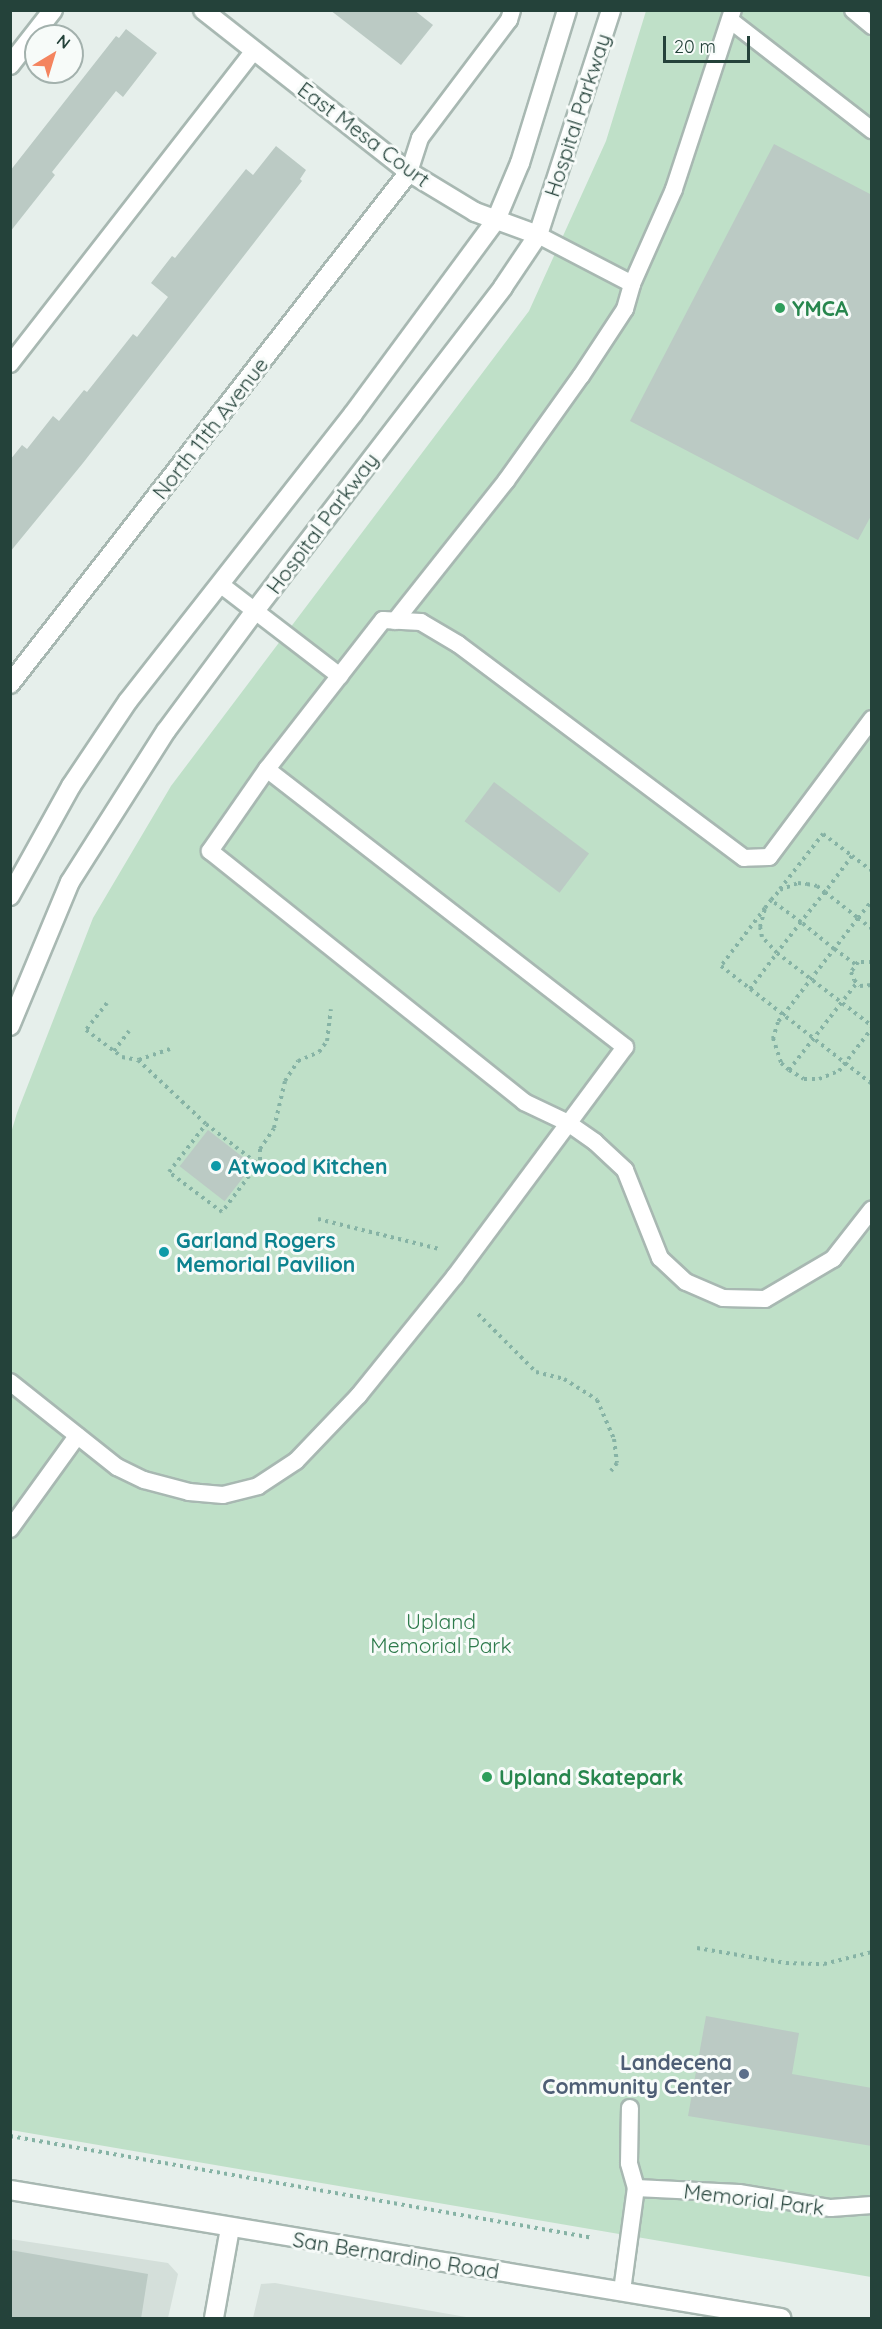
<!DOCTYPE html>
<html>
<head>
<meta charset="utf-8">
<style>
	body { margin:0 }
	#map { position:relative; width:882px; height:2329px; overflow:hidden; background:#e6efeb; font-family:Quicksand,sans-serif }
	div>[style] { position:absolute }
	.built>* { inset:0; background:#d4dfda }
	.green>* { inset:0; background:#bfe0c8 }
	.building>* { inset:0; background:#bbcac4; transform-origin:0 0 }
	.path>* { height:4px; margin-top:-2px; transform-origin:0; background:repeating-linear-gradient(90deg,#86b3a5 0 3px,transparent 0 7.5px) }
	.roads { filter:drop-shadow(2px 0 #a8b8b2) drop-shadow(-2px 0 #a8b8b2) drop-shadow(0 2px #a8b8b2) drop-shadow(0 -2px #a8b8b2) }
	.lane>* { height:16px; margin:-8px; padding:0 8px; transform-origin:8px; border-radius:8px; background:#fff }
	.street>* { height:18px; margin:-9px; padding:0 9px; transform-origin:9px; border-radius:9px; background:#fff }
	.secondary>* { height:18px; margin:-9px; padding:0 9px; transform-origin:9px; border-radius:9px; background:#fff }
	.dots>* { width:16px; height:16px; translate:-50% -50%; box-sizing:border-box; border:3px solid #f7fbf9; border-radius:50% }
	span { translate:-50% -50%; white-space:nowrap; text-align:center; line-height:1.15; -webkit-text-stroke:6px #f7fbf9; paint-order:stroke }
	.street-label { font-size:21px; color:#24423a }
	.leisure-label { font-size:21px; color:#27864d; font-weight:700 }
	.left { translate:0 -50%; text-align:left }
	.culture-label { font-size:21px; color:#0d838f; font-weight:700 }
	.park-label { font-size:21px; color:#2d7a4b }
	.service-label { font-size:21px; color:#4e5e75; font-weight:700 }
	.right { translate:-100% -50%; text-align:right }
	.frame { position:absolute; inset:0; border:12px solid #24423a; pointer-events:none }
	.north { position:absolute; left:24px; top:24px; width:60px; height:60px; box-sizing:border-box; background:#f7fbf9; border:2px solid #a3b1ad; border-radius:50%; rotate:38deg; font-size:16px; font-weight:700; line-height:24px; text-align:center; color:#24423a }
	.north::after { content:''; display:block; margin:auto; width:21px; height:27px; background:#f4845f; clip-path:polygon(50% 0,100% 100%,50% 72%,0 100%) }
	.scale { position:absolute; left:663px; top:36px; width:87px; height:27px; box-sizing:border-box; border:3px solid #24423a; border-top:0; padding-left:8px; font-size:18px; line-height:21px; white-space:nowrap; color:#24423a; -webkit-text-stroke:4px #f7fbf9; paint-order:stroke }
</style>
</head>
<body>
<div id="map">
	<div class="built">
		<div style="clip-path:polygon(10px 2239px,168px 2263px,178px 2274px,168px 2318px,11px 2318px)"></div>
		<div style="clip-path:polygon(275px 2283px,443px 2313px,472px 2318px,253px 2318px,261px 2284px)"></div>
	</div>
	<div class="green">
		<div style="clip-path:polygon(646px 11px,871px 11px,871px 2277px,11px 2130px,10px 1136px,17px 1113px,93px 918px,171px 786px,529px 311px,606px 141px)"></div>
	</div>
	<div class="building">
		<div style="clip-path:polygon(330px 10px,414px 10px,433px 25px,401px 65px)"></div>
		<div style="clip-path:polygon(126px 29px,157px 53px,123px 97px,116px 91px,52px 172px,55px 175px,10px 232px,10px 171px,116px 36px,119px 38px)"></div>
		<div style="clip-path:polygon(774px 144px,872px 195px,872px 514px,858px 540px,630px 421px)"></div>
		<div style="clip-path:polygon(276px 146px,306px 170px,300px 179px,302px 181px,83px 463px,10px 552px,10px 460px,22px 445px,27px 449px,53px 416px,59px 421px,84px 390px,87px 392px,133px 334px,137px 337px,168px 297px,151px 283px,172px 256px,175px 258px,246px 169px,253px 175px)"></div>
		<div style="left:494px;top:782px;width:119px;height:49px;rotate:37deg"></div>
		<div style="left:208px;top:1130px;width:57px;height:46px;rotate:38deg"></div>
		<div style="clip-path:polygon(706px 2016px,799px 2033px,792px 2074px,872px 2088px,872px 2146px,688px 2116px)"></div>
		<div style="clip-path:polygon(10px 2250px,148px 2274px,141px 2319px,10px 2319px)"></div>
	</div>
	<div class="path">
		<div style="left:872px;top:871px;width:25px;rotate:-143deg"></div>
		<div style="left:852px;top:856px;width:45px;rotate:126.9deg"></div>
		<div style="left:825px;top:892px;width:42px;rotate:38.2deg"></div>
		<div style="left:858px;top:918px;width:22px;rotate:-51deg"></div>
		<div style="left:780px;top:889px;width:70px;rotate:-52deg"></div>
		<div style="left:823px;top:834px;width:36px;rotate:37deg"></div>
		<div style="left:765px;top:908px;width:73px;rotate:127.2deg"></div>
		<div style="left:721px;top:966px;width:192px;rotate:38deg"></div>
		<div style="left:872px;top:929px;width:18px;rotate:-142deg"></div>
		<div style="left:858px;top:918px;width:131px;rotate:127.6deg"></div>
		<div style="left:778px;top:1022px;width:17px;rotate:107deg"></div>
		<div style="left:773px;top:1038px;width:26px;rotate:72deg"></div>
		<div style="left:781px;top:1063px;width:11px;rotate:41deg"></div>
		<div style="left:789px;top:1070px;width:17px;rotate:31deg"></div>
		<div style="left:804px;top:1079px;width:15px"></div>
		<div style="left:819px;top:1079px;width:22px;rotate:-22deg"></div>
		<div style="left:839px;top:1071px;width:54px;rotate:-52.5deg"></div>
		<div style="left:872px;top:962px;width:14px;rotate:180deg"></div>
		<div style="left:858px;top:962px;width:12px;rotate:125deg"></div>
		<div style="left:851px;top:972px;width:9px;rotate:69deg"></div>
		<div style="left:854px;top:980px;width:8px;rotate:45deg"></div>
		<div style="left:860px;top:986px;width:12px;rotate:-5deg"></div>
		<div style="left:855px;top:964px;width:26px;rotate:-144deg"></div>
		<div style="left:834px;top:949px;width:43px;rotate:-140.7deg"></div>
		<div style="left:801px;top:922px;width:37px;rotate:-144deg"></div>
		<div style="left:771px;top:900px;width:13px;rotate:-48deg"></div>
		<div style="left:780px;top:890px;width:19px;rotate:-21deg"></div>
		<div style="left:798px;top:883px;width:9px;rotate:6deg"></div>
		<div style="left:807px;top:884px;width:10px;rotate:11deg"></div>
		<div style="left:817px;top:886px;width:10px;rotate:37deg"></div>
		<div style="left:825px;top:892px;width:38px;rotate:129deg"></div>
		<div style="left:801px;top:922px;width:39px;rotate:128deg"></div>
		<div style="left:777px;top:953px;width:120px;rotate:37.5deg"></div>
		<div style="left:750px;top:989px;width:45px;rotate:-53.1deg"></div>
		<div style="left:777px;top:953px;width:22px;rotate:-133deg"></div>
		<div style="left:762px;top:937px;width:10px;rotate:-101deg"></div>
		<div style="left:760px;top:927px;width:20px;rotate:-75deg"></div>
		<div style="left:765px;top:908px;width:10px;rotate:-53deg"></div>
		<div style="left:107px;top:1003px;width:34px;rotate:128deg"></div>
		<div style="left:86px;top:1030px;width:45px;rotate:36.9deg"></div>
		<div style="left:122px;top:1057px;width:16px;rotate:11deg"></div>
		<div style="left:170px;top:1049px;width:34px;rotate:161deg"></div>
		<div style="left:138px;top:1060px;width:93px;rotate:43.3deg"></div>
		<div style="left:206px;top:1124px;width:66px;rotate:37.6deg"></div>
		<div style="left:258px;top:1164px;width:60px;rotate:126.9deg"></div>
		<div style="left:222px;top:1212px;width:66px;rotate:-143deg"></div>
		<div style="left:169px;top:1172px;width:61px;rotate:-52.4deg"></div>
		<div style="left:114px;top:1051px;width:25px;rotate:-53deg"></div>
		<div style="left:789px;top:1070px;width:109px;rotate:-52.1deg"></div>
		<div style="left:260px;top:1167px;width:18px;rotate:-90deg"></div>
		<div style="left:260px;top:1149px;width:25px;rotate:-56deg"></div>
		<div style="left:274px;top:1128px;width:48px;rotate:-76.8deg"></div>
		<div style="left:285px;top:1081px;width:24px;rotate:-57deg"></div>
		<div style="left:298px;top:1061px;width:23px;rotate:-23deg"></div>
		<div style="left:319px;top:1052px;width:14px;rotate:-54deg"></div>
		<div style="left:327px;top:1041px;width:32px;rotate:-83deg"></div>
		<div style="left:318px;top:1219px;width:125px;rotate:13.9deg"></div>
		<div style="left:478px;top:1314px;width:82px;rotate:45deg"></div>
		<div style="left:536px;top:1372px;width:29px;rotate:14deg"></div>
		<div style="left:564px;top:1379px;width:39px;rotate:32deg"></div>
		<div style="left:597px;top:1400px;width:43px;rotate:66.4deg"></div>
		<div style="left:614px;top:1439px;width:24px;rotate:83deg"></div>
		<div style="left:617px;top:1463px;width:10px;rotate:127deg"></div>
		<div style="left:697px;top:1948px;width:90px;rotate:9.6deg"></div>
		<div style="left:786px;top:1963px;width:38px;rotate:2deg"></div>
		<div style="left:824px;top:1964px;width:49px;rotate:-14deg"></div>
		<div style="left:10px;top:2136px;width:592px;rotate:9.92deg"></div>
	</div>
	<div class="roads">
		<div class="lane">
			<div style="left:853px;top:10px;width:25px;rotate:40deg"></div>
			<div style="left:730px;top:20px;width:180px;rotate:37.8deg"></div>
			<div style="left:409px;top:172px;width:36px;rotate:-72deg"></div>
			<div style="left:420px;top:138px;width:148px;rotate:-53deg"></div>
			<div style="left:509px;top:20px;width:10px;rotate:-73deg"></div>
			<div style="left:538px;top:235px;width:106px;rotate:27.5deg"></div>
			<div style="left:632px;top:284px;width:104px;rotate:-66.1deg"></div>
			<div style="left:674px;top:189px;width:188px;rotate:-71.8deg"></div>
			<div style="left:10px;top:364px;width:397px;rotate:-52.1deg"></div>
			<div style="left:220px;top:584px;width:151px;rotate:37.5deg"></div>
			<div style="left:395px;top:621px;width:179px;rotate:-51.6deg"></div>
			<div style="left:506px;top:481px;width:129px;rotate:-54.5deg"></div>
			<div style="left:581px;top:376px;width:80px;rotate:-56.7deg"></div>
			<div style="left:625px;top:309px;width:26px;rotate:-74deg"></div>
			<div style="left:872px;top:719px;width:172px;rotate:126.7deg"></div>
			<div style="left:769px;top:857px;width:25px;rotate:178deg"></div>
			<div style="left:744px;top:858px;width:357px;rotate:-143.2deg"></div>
			<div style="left:458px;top:644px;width:43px;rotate:-149.3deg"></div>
			<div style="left:421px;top:622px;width:38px;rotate:-177deg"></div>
			<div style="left:383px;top:620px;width:189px;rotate:127.9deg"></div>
			<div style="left:267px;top:769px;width:100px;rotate:124.8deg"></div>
			<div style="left:210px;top:851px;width:402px;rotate:38.6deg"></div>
			<div style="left:524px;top:1102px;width:49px;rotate:25.5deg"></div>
			<div style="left:568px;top:1123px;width:33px;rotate:35deg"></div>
			<div style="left:595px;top:1142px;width:41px;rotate:43deg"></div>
			<div style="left:625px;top:1170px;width:95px;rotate:68.3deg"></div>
			<div style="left:660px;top:1258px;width:35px;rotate:43deg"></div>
			<div style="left:686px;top:1282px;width:40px;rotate:23.4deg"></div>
			<div style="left:723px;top:1298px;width:42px;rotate:1.4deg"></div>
			<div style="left:765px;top:1299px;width:79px;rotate:-30.5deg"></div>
			<div style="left:833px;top:1259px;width:63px;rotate:-52deg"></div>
			<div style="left:10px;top:1382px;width:137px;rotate:38.5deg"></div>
			<div style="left:117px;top:1467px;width:30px;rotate:26deg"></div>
			<div style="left:144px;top:1480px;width:47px;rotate:14.9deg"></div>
			<div style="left:189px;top:1492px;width:34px;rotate:5deg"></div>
			<div style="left:223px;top:1495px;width:36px;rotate:-14deg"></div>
			<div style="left:258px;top:1486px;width:45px;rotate:-33.3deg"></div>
			<div style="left:296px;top:1461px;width:91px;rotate:-46.3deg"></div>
			<div style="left:359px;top:1395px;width:153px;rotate:-51.1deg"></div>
			<div style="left:455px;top:1276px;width:285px;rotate:-53.4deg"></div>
			<div style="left:625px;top:1047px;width:453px;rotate:-142.2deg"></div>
			<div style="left:10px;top:1529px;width:115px;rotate:-54.2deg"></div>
			<div style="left:636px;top:2188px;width:103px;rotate:2.8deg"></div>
			<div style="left:739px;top:2193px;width:93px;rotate:9.3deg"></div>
			<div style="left:831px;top:2208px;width:41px;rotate:-4.2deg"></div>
			<div style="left:622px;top:2291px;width:104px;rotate:-82.3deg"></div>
			<div style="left:636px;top:2188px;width:26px;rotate:-106deg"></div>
			<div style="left:629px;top:2163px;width:55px;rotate:-89deg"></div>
		</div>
		<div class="street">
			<div style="left:203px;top:10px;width:262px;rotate:38.2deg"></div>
			<div style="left:409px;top:172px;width:77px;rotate:31.2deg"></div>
			<div style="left:475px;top:212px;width:67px;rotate:20.1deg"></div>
			<div style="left:10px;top:65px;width:70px;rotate:-52deg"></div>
			<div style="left:10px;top:684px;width:649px;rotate:-52.07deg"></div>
			<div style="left:10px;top:896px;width:126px;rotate:-61deg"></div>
			<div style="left:71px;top:786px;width:102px;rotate:-56.2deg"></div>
			<div style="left:128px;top:701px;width:365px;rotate:-51.9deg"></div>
			<div style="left:353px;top:414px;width:241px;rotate:-53.6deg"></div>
			<div style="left:496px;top:220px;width:62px;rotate:-67.2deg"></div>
			<div style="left:520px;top:163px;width:160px;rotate:-72.9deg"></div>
			<div style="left:10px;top:1026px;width:156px;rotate:-67.4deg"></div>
			<div style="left:70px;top:882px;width:179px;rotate:-57.6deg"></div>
			<div style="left:166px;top:731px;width:148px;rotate:-53.5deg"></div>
			<div style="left:254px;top:612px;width:409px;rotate:-52.5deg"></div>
			<div style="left:503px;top:287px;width:63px;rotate:-56.1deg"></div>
			<div style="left:538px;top:235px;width:237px;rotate:-72deg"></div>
			<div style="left:214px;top:2318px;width:91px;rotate:-79.9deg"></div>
		</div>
		<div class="secondary">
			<div style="left:10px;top:2190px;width:782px;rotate:9.43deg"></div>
		</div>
	</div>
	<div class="dots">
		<div style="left:780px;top:308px;background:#2e9e5b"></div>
		<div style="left:216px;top:1166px;background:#0f9aa8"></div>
		<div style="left:164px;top:1252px;background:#0f9aa8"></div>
		<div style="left:487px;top:1777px;background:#2e9e5b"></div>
		<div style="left:744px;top:2074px;background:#5c6f8a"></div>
	</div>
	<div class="street-label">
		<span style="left:577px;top:115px;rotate:-72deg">Hospital Parkway</span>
		<span style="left:364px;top:134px;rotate:37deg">East Mesa Court</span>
		<span style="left:210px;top:428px;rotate:-52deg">North 11th Avenue</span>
		<span style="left:322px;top:523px;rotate:-53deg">Hospital Parkway</span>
		<span style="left:754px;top:2199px;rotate:7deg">Memorial Park</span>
		<span style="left:396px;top:2255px;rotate:9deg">San Bernardino Road</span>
	</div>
	<div class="leisure-label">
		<span class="left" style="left:792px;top:308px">YMCA</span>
		<span class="left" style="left:499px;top:1777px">Upland Skatepark</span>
	</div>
	<div class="culture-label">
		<span class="left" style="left:228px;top:1166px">Atwood Kitchen</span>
		<span class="left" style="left:176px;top:1252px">Garland Rogers<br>Memorial Pavilion</span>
	</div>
	<div class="park-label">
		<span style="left:441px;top:1633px">Upland<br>Memorial Park</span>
	</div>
	<div class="service-label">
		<span class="right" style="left:732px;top:2074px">Landecena<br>Community Center</span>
	</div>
	<div class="frame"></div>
	<div class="north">N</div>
	<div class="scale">20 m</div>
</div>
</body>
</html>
